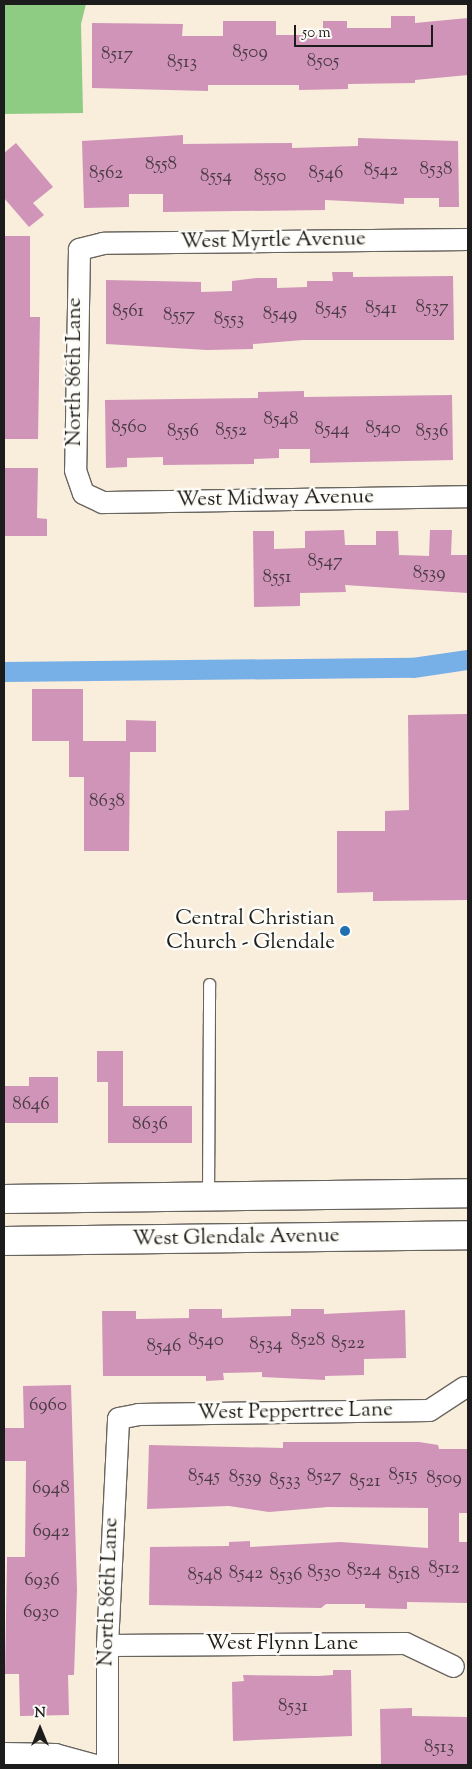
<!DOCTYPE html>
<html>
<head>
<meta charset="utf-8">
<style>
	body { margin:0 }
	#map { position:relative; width:472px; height:1769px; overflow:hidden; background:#f9eddc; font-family:"Sorts Mill Goudy",serif }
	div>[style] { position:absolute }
	.green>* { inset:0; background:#8dcc82 }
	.canal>* { height:20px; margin:-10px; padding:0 10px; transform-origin:10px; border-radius:10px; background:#77b0e7 }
	.building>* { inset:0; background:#cf94b8 }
	.roads { filter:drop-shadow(1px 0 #69655f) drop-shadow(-1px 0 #69655f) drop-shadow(0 1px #69655f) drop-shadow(0 -1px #69655f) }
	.lane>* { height:11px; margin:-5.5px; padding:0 5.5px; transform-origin:5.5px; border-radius:5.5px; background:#fff }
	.street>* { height:21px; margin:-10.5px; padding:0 10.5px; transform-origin:10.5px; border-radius:10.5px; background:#fff }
	.secondary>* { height:28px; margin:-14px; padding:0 14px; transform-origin:14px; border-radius:14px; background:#fff }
	.dots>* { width:14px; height:14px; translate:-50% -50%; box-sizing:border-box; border:2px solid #fdfcf7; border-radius:50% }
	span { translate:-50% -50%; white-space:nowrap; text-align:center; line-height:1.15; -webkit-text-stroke:5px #fdfcf7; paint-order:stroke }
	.number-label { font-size:19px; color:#493a43 }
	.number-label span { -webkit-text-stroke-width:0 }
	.street-label { font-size:21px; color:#1c1c1c }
	.poi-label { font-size:21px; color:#1c1c1c }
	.right { translate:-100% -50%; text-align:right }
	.frame { position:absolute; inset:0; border:5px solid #1c1c1c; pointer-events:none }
	.north { position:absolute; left:15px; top:1704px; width:50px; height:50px; -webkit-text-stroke:4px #fdfcf7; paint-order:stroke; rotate:0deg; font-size:14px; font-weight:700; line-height:20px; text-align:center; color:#1c1c1c }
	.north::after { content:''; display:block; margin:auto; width:18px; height:22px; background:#1c1c1c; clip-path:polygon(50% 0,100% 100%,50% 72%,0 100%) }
	.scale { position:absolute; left:294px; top:25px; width:139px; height:22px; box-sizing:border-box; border:2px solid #1c1c1c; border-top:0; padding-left:6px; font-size:15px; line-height:18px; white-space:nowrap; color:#1c1c1c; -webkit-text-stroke:4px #fdfcf7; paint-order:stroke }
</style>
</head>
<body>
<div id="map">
	<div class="green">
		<div style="clip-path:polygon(4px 4px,86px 4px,81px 24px,83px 113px,4px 114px)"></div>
	</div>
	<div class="canal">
		<div style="left:4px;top:672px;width:409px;rotate:-0.6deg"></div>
		<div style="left:413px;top:668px;width:56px;rotate:-8.3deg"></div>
	</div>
	<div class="building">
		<div style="clip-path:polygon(391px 16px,415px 16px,415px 23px,468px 18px,468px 75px,415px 80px,415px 83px,348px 84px,348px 89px,299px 90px,299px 85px,208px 85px,208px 91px,92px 88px,92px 23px,183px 24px,182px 36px,223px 36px,223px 21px,276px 21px,276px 35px,323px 35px,323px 21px,347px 21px,347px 28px,391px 28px)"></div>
		<div style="clip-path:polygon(183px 135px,183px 144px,292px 143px,292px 148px,358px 146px,358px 138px,458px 141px,459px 207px,439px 207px,439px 198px,404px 198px,404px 204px,325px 200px,325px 210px,163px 212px,163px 194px,129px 194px,129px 207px,84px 208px,82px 141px)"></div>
		<div style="clip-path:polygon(16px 143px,53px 187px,33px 203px,44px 215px,29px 227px,4px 198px,4px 153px)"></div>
		<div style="clip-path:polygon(4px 236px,30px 236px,30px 317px,40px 317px,38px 439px,4px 439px)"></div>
		<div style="clip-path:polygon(332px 272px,353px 272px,353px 277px,453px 276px,454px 340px,303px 340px,253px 344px,253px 349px,207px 350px,106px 344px,106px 280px,201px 282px,201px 292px,232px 291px,232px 281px,257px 278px,277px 278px,277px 288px,307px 287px,307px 281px,333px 281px)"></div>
		<div style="clip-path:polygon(304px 391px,304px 397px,452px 395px,453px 460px,310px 463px,310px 449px,279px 449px,279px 458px,254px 459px,254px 464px,163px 465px,163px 457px,127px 458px,127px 467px,106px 468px,105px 400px,258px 398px,258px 392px)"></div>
		<div style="clip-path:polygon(4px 468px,38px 468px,37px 518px,47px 519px,47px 536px,4px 536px)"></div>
		<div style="clip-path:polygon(344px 530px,345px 545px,376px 545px,376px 531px,398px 531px,399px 555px,429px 556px,430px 530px,452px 530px,451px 555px,468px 555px,468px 593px,345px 585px,346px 592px,300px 593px,300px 606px,254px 607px,253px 531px,274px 531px,274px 549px,305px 548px,305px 531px)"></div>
		<div style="clip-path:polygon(32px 689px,83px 689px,83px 741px,126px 741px,126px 720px,156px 721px,156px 752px,130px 752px,129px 851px,84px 851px,84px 777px,69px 777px,69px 741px,32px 741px)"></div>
		<div style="clip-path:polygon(467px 714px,468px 900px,373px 901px,373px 892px,337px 893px,337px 831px,385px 831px,385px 811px,409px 810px,408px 715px)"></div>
		<div style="clip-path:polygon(97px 1051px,123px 1051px,123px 1106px,192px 1106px,192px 1143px,108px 1143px,108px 1082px,97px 1082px)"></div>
		<div style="clip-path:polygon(29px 1077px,58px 1077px,58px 1123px,4px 1123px,4px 1086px,29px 1086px)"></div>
		<div style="clip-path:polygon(189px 1309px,222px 1309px,222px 1318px,291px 1316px,291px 1309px,324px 1309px,324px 1314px,405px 1310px,406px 1358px,364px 1359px,364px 1375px,325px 1376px,325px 1380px,262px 1377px,262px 1372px,223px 1373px,224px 1380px,206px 1381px,206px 1376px,103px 1376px,102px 1311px,136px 1311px,136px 1319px,189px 1318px)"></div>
		<div style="clip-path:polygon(71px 1385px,77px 1590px,74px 1675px,68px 1675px,69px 1715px,20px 1716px,19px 1674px,5px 1674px,7px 1557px,25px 1557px,26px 1461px,4px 1461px,4px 1428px,24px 1428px,23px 1386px)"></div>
		<div style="clip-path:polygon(283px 1442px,419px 1442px,438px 1445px,439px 1449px,468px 1449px,468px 1513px,459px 1513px,459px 1542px,468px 1542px,468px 1603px,407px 1602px,407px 1609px,365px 1608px,365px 1604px,326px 1604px,321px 1608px,149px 1605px,150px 1547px,229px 1546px,229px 1542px,250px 1541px,250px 1547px,340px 1542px,428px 1548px,428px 1508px,328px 1507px,269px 1512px,229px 1506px,147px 1509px,149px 1445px,283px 1448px)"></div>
		<div style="clip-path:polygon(333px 1670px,351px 1670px,352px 1736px,233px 1741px,232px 1682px,244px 1681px,243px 1675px,319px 1676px,333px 1675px)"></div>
		<div style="clip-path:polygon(412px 1708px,412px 1716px,468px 1717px,468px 1765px,381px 1765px,380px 1709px)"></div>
	</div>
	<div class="roads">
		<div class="lane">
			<div style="left:208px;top:1197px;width:213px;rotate:-89.7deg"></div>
		</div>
		<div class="street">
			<div style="left:468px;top:239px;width:365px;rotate:179.4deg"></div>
			<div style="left:103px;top:243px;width:25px;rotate:166deg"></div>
			<div style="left:79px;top:249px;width:221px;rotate:91deg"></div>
			<div style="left:75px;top:470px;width:24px;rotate:71deg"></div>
			<div style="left:83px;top:493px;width:21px;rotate:25deg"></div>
			<div style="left:102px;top:502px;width:366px;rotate:-0.9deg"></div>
			<div style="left:107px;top:1645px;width:298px;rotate:-0.4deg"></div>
			<div style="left:405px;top:1643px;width:53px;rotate:25.6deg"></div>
			<div style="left:4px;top:1753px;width:51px;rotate:1.1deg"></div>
			<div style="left:55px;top:1754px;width:41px;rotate:15.4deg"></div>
			<div style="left:107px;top:1765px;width:120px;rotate:-90deg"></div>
			<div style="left:107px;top:1645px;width:227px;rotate:-87.2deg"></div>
			<div style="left:118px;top:1418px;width:20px;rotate:-11deg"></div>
			<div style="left:138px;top:1414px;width:291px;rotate:-0.8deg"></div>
			<div style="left:429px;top:1410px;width:42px;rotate:-33.3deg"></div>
		</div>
		<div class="secondary">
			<div style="left:4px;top:1199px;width:464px;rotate:-0.7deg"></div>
			<div style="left:4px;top:1241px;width:464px;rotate:-0.7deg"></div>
		</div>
	</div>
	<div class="dots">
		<div style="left:345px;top:931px;background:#1f6fb2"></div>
	</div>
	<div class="number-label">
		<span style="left:250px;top:53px">8509</span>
		<span style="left:117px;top:55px">8517</span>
		<span style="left:323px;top:62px">8505</span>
		<span style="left:182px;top:63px">8513</span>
		<span style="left:161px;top:165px">8558</span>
		<span style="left:436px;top:170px">8538</span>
		<span style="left:381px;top:171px">8542</span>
		<span style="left:106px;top:174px">8562</span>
		<span style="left:326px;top:174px">8546</span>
		<span style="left:216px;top:177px">8554</span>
		<span style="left:270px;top:177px">8550</span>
		<span style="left:432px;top:308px">8537</span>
		<span style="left:381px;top:309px">8541</span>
		<span style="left:331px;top:310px">8545</span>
		<span style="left:128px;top:312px">8561</span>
		<span style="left:280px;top:315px">8549</span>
		<span style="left:179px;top:316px">8557</span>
		<span style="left:229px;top:320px">8553</span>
		<span style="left:281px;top:420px">8548</span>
		<span style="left:129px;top:428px">8560</span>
		<span style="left:383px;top:429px">8540</span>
		<span style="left:332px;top:430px">8544</span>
		<span style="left:231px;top:431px">8552</span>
		<span style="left:183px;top:432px">8556</span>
		<span style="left:432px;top:432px">8536</span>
		<span style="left:325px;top:562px">8547</span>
		<span style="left:429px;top:574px">8539</span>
		<span style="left:277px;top:578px">8551</span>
		<span style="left:107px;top:802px">8638</span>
		<span style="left:31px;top:1105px">8646</span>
		<span style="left:150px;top:1125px">8636</span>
		<span style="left:206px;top:1341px">8540</span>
		<span style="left:308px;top:1341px">8528</span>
		<span style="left:348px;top:1344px">8522</span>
		<span style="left:266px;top:1345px">8534</span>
		<span style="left:164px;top:1347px">8546</span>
		<span style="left:48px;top:1406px">6960</span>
		<span style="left:403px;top:1476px">8515</span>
		<span style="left:204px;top:1477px">8545</span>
		<span style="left:324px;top:1477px">8527</span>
		<span style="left:245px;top:1478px">8539</span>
		<span style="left:444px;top:1479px">8509</span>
		<span style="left:285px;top:1481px">8533</span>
		<span style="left:365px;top:1482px">8521</span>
		<span style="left:51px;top:1489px">6948</span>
		<span style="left:51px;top:1532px">6942</span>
		<span style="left:444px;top:1569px">8512</span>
		<span style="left:364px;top:1571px">8524</span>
		<span style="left:324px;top:1573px">8530</span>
		<span style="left:246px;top:1574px">8542</span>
		<span style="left:404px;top:1575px">8518</span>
		<span style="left:205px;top:1576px">8548</span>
		<span style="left:286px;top:1576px">8536</span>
		<span style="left:42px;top:1581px">6936</span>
		<span style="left:41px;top:1613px">6930</span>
		<span style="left:293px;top:1707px">8531</span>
		<span style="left:439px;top:1748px">8513</span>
	</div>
	<div class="street-label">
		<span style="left:273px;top:241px;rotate:-1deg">West Myrtle Avenue</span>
		<span style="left:75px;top:372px;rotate:-90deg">North 86th Lane</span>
		<span style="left:275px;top:499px;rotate:-1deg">West Midway Avenue</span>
		<span style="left:236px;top:1238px;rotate:-1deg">West Glendale Avenue</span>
		<span style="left:295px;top:1412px;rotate:-1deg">West Peppertree Lane</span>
		<span style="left:109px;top:1592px;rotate:-88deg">North 86th Lane</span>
		<span style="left:282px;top:1644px">West Flynn Lane</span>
	</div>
	<div class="poi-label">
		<span class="right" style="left:335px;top:931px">Central Christian<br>Church - Glendale</span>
	</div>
	<div class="frame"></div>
	<div class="north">N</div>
	<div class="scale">50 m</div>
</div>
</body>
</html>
